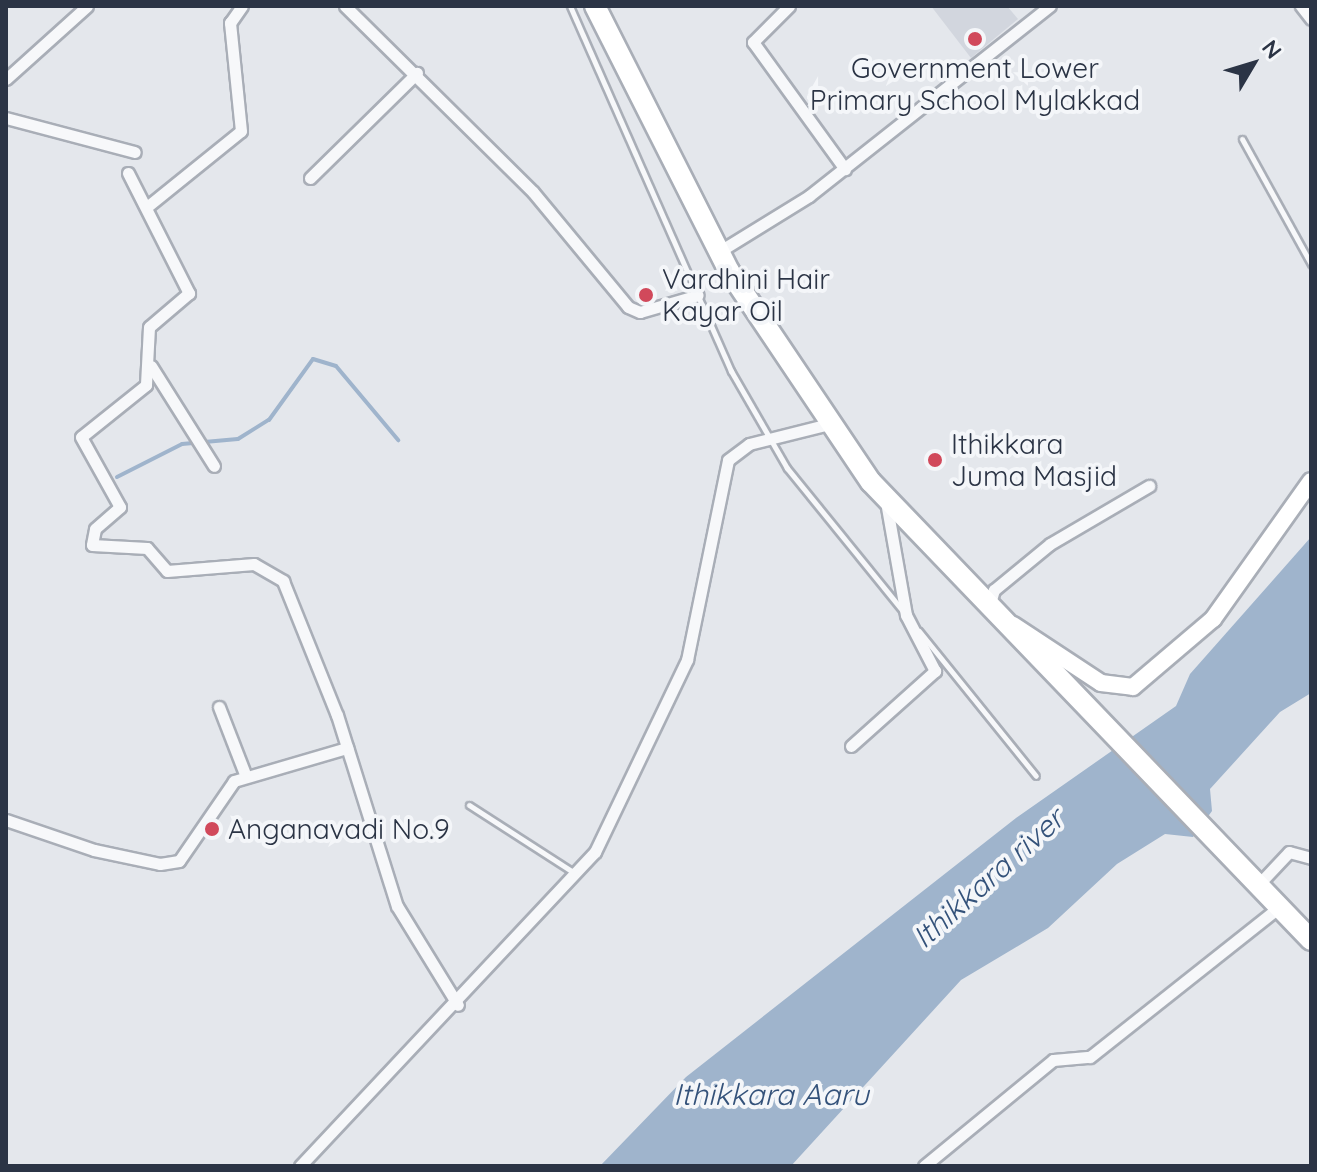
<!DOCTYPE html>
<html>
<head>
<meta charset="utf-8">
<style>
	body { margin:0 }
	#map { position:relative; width:1317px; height:1172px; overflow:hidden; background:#e4e7ec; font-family:Quicksand,sans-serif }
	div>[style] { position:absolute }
	.built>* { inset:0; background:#d2d6de }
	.water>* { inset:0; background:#9fb4cc }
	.stream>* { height:4px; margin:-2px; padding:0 2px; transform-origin:2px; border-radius:2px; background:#9fb4cc }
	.roads { filter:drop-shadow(2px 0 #a9aeb7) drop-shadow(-2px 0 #a9aeb7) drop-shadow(0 2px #a9aeb7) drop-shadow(0 -2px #a9aeb7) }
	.lane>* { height:5px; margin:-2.5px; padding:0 2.5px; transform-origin:2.5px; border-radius:2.5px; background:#f7f8fa }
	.street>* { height:11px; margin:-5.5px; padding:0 5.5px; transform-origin:5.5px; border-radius:5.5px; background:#f7f8fa }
	.secondary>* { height:16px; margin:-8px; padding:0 8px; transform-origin:8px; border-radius:8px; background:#fff }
	.highway>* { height:20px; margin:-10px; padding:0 10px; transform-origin:10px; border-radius:10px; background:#fff }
	.dots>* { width:22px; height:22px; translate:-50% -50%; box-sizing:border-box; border:4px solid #f4f6f9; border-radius:50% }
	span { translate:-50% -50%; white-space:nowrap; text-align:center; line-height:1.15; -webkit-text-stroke:8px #f4f6f9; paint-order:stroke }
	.poi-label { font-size:28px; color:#2b3445 }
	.left { translate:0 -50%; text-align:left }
	.water-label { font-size:30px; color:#34527a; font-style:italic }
	.frame { position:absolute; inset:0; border:8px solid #2b3445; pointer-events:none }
	.north { position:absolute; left:1213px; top:24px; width:80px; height:80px; -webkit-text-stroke:6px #f4f6f9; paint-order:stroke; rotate:52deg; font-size:22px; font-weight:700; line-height:32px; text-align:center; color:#2b3445 }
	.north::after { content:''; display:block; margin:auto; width:28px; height:36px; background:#2b3445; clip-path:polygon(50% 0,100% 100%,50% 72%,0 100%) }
</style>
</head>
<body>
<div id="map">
	<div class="built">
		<div style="clip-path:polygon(931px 6px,1007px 6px,1018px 19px,971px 58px)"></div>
	</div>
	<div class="water">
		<div style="clip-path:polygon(1311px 537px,1311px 693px,1280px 712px,1210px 789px,1212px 811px,1193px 837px,1165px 834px,1117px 864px,1048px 928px,961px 980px,791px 1166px,600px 1166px,686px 1077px,1016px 818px,1176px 706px,1190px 674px)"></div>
	</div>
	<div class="stream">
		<div style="left:117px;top:477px;width:73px;rotate:-26.9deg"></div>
		<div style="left:182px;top:444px;width:56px;rotate:-5.1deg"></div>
		<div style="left:238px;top:439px;width:36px;rotate:-32deg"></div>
		<div style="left:269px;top:420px;width:75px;rotate:-54.2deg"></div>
		<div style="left:313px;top:359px;width:24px;rotate:17deg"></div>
		<div style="left:336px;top:366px;width:97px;rotate:50deg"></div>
	</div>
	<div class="roads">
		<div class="lane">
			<div style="left:570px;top:6px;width:399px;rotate:66.2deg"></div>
			<div style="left:731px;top:371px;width:112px;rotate:60deg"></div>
			<div style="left:787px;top:468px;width:184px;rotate:51deg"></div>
			<div style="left:1242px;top:139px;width:143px;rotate:61.1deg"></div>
			<div style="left:919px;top:631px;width:186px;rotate:51.1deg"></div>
			<div style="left:469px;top:805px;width:127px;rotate:32.8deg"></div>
		</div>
		<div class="street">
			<div style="left:345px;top:6px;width:264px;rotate:44.7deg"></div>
			<div style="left:533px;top:192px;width:149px;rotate:50.4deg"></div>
			<div style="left:628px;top:307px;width:13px;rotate:23deg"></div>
			<div style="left:640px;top:312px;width:60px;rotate:-16.3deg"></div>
			<div style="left:789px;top:6px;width:51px;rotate:135deg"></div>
			<div style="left:753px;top:42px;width:157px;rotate:54.1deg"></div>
			<div style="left:1301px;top:6px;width:16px;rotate:52deg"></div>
			<div style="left:6px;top:79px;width:109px;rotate:-42deg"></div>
			<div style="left:6px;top:118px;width:133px;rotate:14.8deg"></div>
			<div style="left:128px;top:173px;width:135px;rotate:63.1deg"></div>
			<div style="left:189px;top:293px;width:52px;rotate:139.6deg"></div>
			<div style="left:149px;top:327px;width:58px;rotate:93deg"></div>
			<div style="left:146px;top:385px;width:83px;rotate:141.3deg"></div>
			<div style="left:81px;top:437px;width:80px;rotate:60.9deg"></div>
			<div style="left:120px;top:507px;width:33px;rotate:139deg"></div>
			<div style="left:95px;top:529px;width:16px;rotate:101deg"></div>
			<div style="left:92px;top:545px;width:55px;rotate:3.1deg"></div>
			<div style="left:147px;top:548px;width:30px;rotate:49deg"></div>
			<div style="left:167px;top:571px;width:87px;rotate:-4.6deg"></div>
			<div style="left:254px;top:564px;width:34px;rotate:30deg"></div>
			<div style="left:283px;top:581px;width:144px;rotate:68.1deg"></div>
			<div style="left:337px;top:715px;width:200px;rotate:72.6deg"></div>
			<div style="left:397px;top:906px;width:116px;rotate:58.4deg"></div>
			<div style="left:310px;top:178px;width:150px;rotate:-44.5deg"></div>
			<div style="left:148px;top:206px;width:119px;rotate:-38.9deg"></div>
			<div style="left:241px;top:131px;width:109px;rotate:-95.8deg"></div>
			<div style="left:230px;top:23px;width:21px;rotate:-55deg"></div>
			<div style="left:720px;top:251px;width:105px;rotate:-31.7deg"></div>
			<div style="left:809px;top:196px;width:307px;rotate:-38.3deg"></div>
			<div style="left:151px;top:366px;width:118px;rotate:57.8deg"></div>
			<div style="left:989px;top:607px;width:18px;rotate:-74deg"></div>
			<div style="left:994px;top:590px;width:72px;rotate:-39.4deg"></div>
			<div style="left:1050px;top:544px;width:115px;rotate:-30.4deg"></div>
			<div style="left:219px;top:707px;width:72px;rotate:68.8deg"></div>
			<div style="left:851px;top:746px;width:113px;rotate:-41.8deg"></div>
			<div style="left:935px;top:671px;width:63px;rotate:-117.4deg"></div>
			<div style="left:906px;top:615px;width:116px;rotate:-100deg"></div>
			<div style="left:6px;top:820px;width:93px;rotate:18.8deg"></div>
			<div style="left:94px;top:850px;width:67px;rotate:12deg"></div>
			<div style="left:160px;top:864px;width:19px;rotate:-9deg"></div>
			<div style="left:179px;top:861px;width:97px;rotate:-55.5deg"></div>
			<div style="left:234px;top:781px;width:118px;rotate:-16.3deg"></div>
			<div style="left:1258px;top:885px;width:45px;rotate:-46.8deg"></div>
			<div style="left:1289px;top:852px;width:23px;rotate:15deg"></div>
			<div style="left:300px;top:1166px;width:431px;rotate:-46.8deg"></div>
			<div style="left:595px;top:852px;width:213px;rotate:-64.4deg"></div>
			<div style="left:687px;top:660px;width:204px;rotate:-78.4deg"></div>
			<div style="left:728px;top:460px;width:26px;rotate:-37deg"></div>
			<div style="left:749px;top:444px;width:82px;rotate:-14deg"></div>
			<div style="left:924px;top:1166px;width:167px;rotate:-39.4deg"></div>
			<div style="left:1053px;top:1060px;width:37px;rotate:-5deg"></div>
			<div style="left:1090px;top:1057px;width:241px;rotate:-38.4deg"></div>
		</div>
		<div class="secondary">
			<div style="left:1013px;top:625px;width:105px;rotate:33.4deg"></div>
			<div style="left:1101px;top:683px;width:32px;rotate:7deg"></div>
			<div style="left:1133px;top:687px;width:105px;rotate:-40.4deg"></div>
			<div style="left:1213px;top:619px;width:169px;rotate:-54.6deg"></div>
		</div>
		<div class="highway">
			<div style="left:595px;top:6px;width:297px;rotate:63.2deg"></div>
			<div style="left:729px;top:271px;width:254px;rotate:56.1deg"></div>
			<div style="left:871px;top:482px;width:635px;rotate:46.15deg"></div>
		</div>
	</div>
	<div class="dots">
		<div style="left:975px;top:39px;background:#d1495b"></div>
		<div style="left:646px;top:295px;background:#d1495b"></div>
		<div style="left:935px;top:460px;background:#d1495b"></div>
		<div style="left:212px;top:829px;background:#d1495b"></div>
	</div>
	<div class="poi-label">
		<span style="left:975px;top:84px">Government Lower<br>Primary School Mylakkad</span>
		<span class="left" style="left:662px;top:295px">Vardhini Hair<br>Kayar Oil</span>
		<span class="left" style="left:951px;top:460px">Ithikkara<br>Juma Masjid</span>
		<span class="left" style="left:228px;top:829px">Anganavadi No.9</span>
	</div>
	<div class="water-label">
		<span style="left:988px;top:878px;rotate:-42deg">Ithikkara river</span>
		<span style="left:771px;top:1094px">Ithikkara Aaru</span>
	</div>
	<div class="frame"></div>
	<div class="north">N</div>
</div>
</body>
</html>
